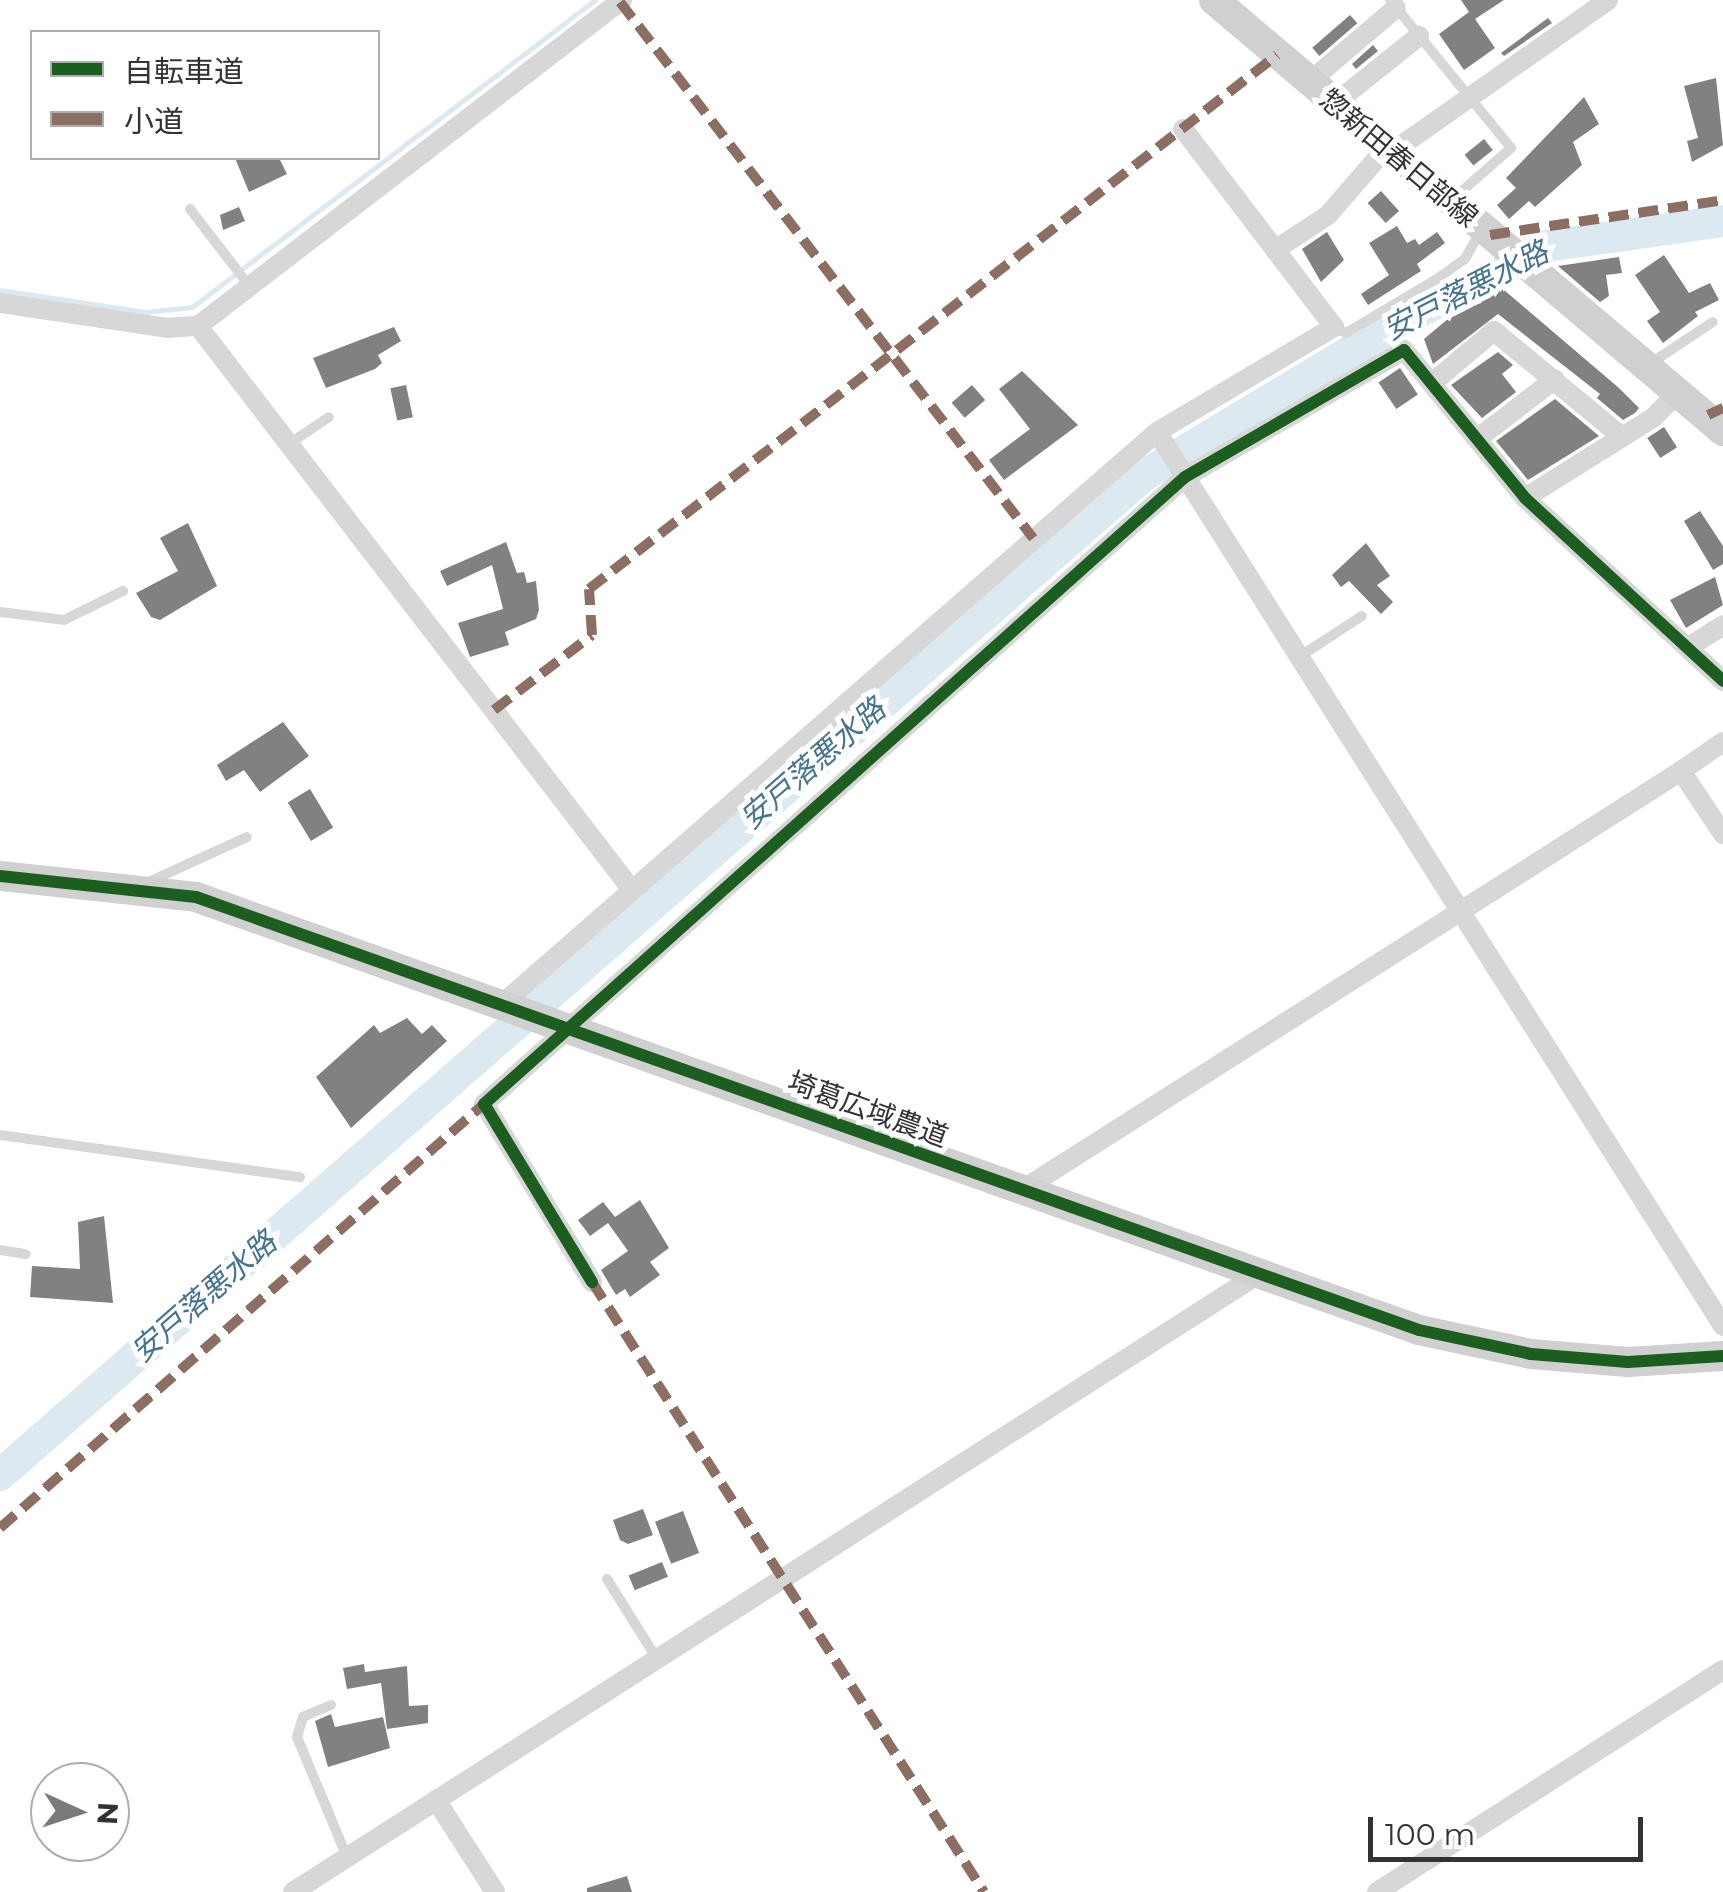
<!DOCTYPE html>
<html>
<head>
<meta charset="utf-8">
<style>
	body { margin:0 }
	#map { position:relative; width:1723px; height:1892px; overflow:hidden; background:#fff; font-family:Montserrat,"Noto Sans JP",sans-serif }
	div>[style] { position:absolute }
	.stream>* { height:5px; margin:-2.5px; padding:0 2.5px; transform-origin:2.5px; border-radius:2.5px; background:#dde9f0 }
	.river>* { height:32px; margin:-16px; padding:0 16px; transform-origin:16px; border-radius:16px; background:#dde9f0 }
	.building>* { inset:0; background:#818181; transform-origin:0 0 }
	.lane>* { height:10px; margin:-5px; padding:0 5px; transform-origin:5px; border-radius:5px; background:#d7d7d7 }
	.street>* { height:20px; margin:-10px; padding:0 10px; transform-origin:10px; border-radius:10px; background:#d7d7d7 }
	.secondary>* { height:30px; margin:-15px; padding:0 15px; transform-origin:15px; border-radius:15px; background:#d0d0d0 }
	.quiet>* { height:10px; margin-top:-5px; transform-origin:0; background:repeating-linear-gradient(90deg,#8d6e63 0 20px,transparent 0 30px) }
	.cycleway>* { height:12px; margin:-6px; padding:0 6px; transform-origin:6px; border-radius:6px; background:#1b5e20 }
	span { translate:-50% -50%; white-space:nowrap; text-align:center; line-height:1.15; -webkit-text-stroke:10px #fff; paint-order:stroke }
	.street-label { font-size:28px; color:#333 }
	.water-label { font-size:30px; color:#46738f; font-style:italic }
	.legend { position:absolute; left:30px; top:30px; width:350px; height:130px; box-sizing:border-box; background:#fff; border:2px solid #adadad; margin:0; padding:12px 18px; list-style:none; font-size:30px; color:#333 }
	.legend li { display:flex; align-items:center; gap:20px; height:50px }
	.legend b { width:50px; border:2px solid #adadad }
	.north { position:absolute; left:30px; top:1762px; width:100px; height:100px; box-sizing:border-box; background:#fff; border:2px solid #adadad; border-radius:50%; rotate:93deg; font-size:28px; font-weight:700; line-height:40px; text-align:center; color:#333 }
	.north::after { content:''; display:block; margin:auto; width:35px; height:45px; background:#7a7a7a; clip-path:polygon(50% 0,100% 100%,50% 72%,0 100%) }
	.scale { position:absolute; left:1368px; top:1817px; width:275px; height:45px; box-sizing:border-box; border:5px solid #333; border-top:0; padding-left:12px; font-size:30px; line-height:35px; white-space:nowrap; color:#333; -webkit-text-stroke:8px #fff; paint-order:stroke }
</style>
</head>
<body>
<div id="map">
	<div class="stream">
		<div style="left:0;top:290px;width:147px;rotate:8.6deg"></div>
		<div style="left:145px;top:312px;width:47px;rotate:-6.1deg"></div>
		<div style="left:192px;top:307px;width:507px;rotate:-37.3deg"></div>
	</div>
	<div class="river">
		<div style="left:0;top:1475px;width:1518px;rotate:-41.15deg"></div>
		<div style="left:1143px;top:476px;width:299px;rotate:-31deg"></div>
		<div style="left:1399px;top:322px;width:165px;rotate:-27.3deg"></div>
		<div style="left:1546px;top:246px;width:179px;rotate:-8deg"></div>
	</div>
	<div class="building">
		<div style="clip-path:polygon(1461px 0,1504px 0,1475px 19px,1495px 48px,1464px 70px,1439px 34px,1469px 12px)"></div>
		<div style="left:1350px;top:15px;width:11px;height:50px;rotate:49deg"></div>
		<div style="clip-path:polygon(1548px 18px,1552px 23px,1504px 56px,1501px 53px)"></div>
		<div style="clip-path:polygon(1373px 45px,1378px 51px,1356px 69px,1352px 64px)"></div>
		<div style="clip-path:polygon(1716px 78px,1723px 145px,1692px 162px,1687px 141px,1698px 138px,1684px 86px)"></div>
		<div style="clip-path:polygon(1584px 97px,1599px 124px,1573px 142px,1582px 165px,1535px 207px,1529px 201px,1509px 219px,1497px 205px,1516px 188px,1506px 178px)"></div>
		<div style="left:1484px;top:139px;width:14px;height:25px;rotate:51deg"></div>
		<div style="clip-path:polygon(235px 158px,279px 158px,287px 174px,249px 192px)"></div>
		<div style="left:1381px;top:191px;width:27px;height:18px;rotate:48deg"></div>
		<div style="clip-path:polygon(239px 207px,245px 221px,223px 230px,220px 215px)"></div>
		<div style="clip-path:polygon(1397px 226px,1407px 243px,1415px 239px,1419px 245px,1437px 232px,1445px 243px,1417px 264px,1421px 271px,1368px 305px,1361px 294px,1389px 275px,1369px 243px)"></div>
		<div style="clip-path:polygon(1327px 232px,1344px 260px,1321px 282px,1302px 249px)"></div>
		<div style="clip-path:polygon(1664px 255px,1689px 293px,1710px 283px,1719px 300px,1695px 312px,1698px 316px,1663px 343px,1647px 321px,1660px 312px,1635px 275px)"></div>
		<div style="clip-path:polygon(1619px 257px,1622px 273px,1606px 275px,1609px 296px,1600px 302px,1558px 266px)"></div>
		<div style="clip-path:polygon(1497px 284px,1619px 388px,1639px 408px,1635px 413px,1623px 420px,1597px 398px,1600px 394px,1498px 314px,1433px 364px,1424px 339px,1455px 313px,1481px 303px)"></div>
		<div style="clip-path:polygon(394px 327px,401px 341px,378px 355px,382px 363px,375px 369px,326px 388px,313px 358px)"></div>
		<div style="clip-path:polygon(1498px 352px,1513px 365px,1502px 374px,1516px 392px,1482px 418px,1451px 385px)"></div>
		<div style="left:1400px;top:368px;width:32px;height:26px;rotate:56deg"></div>
		<div style="clip-path:polygon(1022px 371px,1078px 425px,1004px 480px,989px 460px,1030px 429px,999px 389px)"></div>
		<div style="left:406px;top:385px;width:33px;height:16px;rotate:78deg"></div>
		<div style="left:972px;top:385px;width:20px;height:27px;rotate:49deg"></div>
		<div style="clip-path:polygon(1555px 399px,1599px 436px,1528px 480px,1496px 441px)"></div>
		<div style="left:1664px;top:427px;width:24px;height:20px;rotate:57deg"></div>
		<div style="clip-path:polygon(1700px 511px,1723px 546px,1723px 564px,1713px 570px,1684px 521px)"></div>
		<div style="clip-path:polygon(188px 523px,217px 586px,160px 620px,151px 617px,136px 593px,178px 571px,160px 538px)"></div>
		<div style="clip-path:polygon(506px 542px,517px 573px,524px 572px,527px 583px,536px 581px,539px 610px,536px 619px,505px 632px,509px 645px,470px 657px,458px 623px,503px 609px,492px 565px,447px 586px,440px 571px)"></div>
		<div style="clip-path:polygon(1366px 543px,1390px 576px,1377px 585px,1393px 602px,1381px 614px,1349px 581px,1341px 587px,1332px 575px)"></div>
		<div style="clip-path:polygon(1715px 577px,1723px 605px,1686px 628px,1670px 600px)"></div>
		<div style="clip-path:polygon(283px 722px,309px 756px,260px 792px,244px 770px,226px 781px,217px 765px)"></div>
		<div style="left:310px;top:789px;width:45px;height:26px;rotate:59deg"></div>
		<div style="clip-path:polygon(407px 1018px,422px 1034px,432px 1025px,447px 1041px,351px 1128px,316px 1077px,374px 1025px,380px 1033px)"></div>
		<div style="clip-path:polygon(640px 1200px,669px 1248px,650px 1262px,660px 1275px,630px 1297px,625px 1289px,616px 1295px,601px 1270px,628px 1251px,608px 1223px,590px 1236px,578px 1220px,603px 1202px,615px 1217px)"></div>
		<div style="clip-path:polygon(104px 1216px,113px 1303px,30px 1297px,32px 1266px,80px 1269px,78px 1222px)"></div>
		<div style="clip-path:polygon(643px 1509px,653px 1535px,628px 1544px,620px 1540px,613px 1520px)"></div>
		<div style="left:683px;top:1511px;width:45px;height:30px;rotate:69deg"></div>
		<div style="left:662px;top:1562px;width:16px;height:36px;rotate:68deg"></div>
		<div style="clip-path:polygon(364px 1664px,365px 1672px,407px 1666px,409px 1706px,428px 1705px,428px 1723px,387px 1729px,381px 1683px,347px 1689px,343px 1668px)"></div>
		<div style="clip-path:polygon(331px 1714px,335px 1727px,383px 1717px,390px 1748px,328px 1767px,315px 1721px)"></div>
		<div style="clip-path:polygon(627px 1876px,632px 1892px,587px 1892px,587px 1888px)"></div>
	</div>
	<div class="lane">
		<div style="left:1390px;top:0;width:191px;rotate:50.7deg"></div>
		<div style="left:1511px;top:148px;width:77px;rotate:138.7deg"></div>
		<div style="left:190px;top:209px;width:98px;rotate:52.4deg"></div>
		<div style="left:1334px;top:327px;width:13px;rotate:27deg"></div>
		<div style="left:1346px;top:333px;width:106px;rotate:-30.7deg"></div>
		<div style="left:1437px;top:279px;width:34px;rotate:-36deg"></div>
		<div style="left:1465px;top:259px;width:31px;rotate:-61deg"></div>
		<div style="left:1651px;top:363px;width:74px;rotate:-33.5deg"></div>
		<div style="left:289px;top:444px;width:48px;rotate:-34deg"></div>
		<div style="left:0;top:612px;width:64px;rotate:7.1deg"></div>
		<div style="left:64px;top:620px;width:66px;rotate:-26.2deg"></div>
		<div style="left:1299px;top:657px;width:75px;rotate:-33.1deg"></div>
		<div style="left:144px;top:884px;width:113px;rotate:-24.5deg"></div>
		<div style="left:0;top:1135px;width:303px;rotate:8deg"></div>
		<div style="left:0;top:1250px;width:26px;rotate:9deg"></div>
		<div style="left:607px;top:1579px;width:94px;rotate:58deg"></div>
		<div style="left:331px;top:1705px;width:30px;rotate:157deg"></div>
		<div style="left:303px;top:1717px;width:21px;rotate:107deg"></div>
		<div style="left:297px;top:1737px;width:130px;rotate:67.4deg"></div>
	</div>
	<div class="street">
		<div style="left:1309px;top:82px;width:114px;rotate:-40.4deg"></div>
		<div style="left:1334px;top:104px;width:109px;rotate:-38.7deg"></div>
		<div style="left:1392px;top:152px;width:264px;rotate:-35.1deg"></div>
		<div style="left:1275px;top:250px;width:64px;rotate:-33.4deg"></div>
		<div style="left:1328px;top:215px;width:89px;rotate:-49.1deg"></div>
		<div style="left:0;top:303px;width:169px;rotate:8.5deg"></div>
		<div style="left:167px;top:328px;width:31px;rotate:-4deg"></div>
		<div style="left:198px;top:326px;width:535px;rotate:-37.56deg"></div>
		<div style="left:198px;top:326px;width:712px;rotate:52.42deg"></div>
		<div style="left:1432px;top:383px;width:81px;rotate:-40deg"></div>
		<div style="left:1494px;top:331px;width:166px;rotate:39.6deg"></div>
		<div style="left:1157px;top:432px;width:1058px;rotate:57.66deg"></div>
		<div style="left:1477px;top:439px;width:98px;rotate:-37.6deg"></div>
		<div style="left:1525px;top:498px;width:152px;rotate:-32.1deg"></div>
		<div style="left:1654px;top:417px;width:33px;rotate:-46deg"></div>
		<div style="left:1690px;top:646px;width:39px;rotate:-32deg"></div>
		<div style="left:1681px;top:771px;width:51px;rotate:-34.6deg"></div>
		<div style="left:501px;top:1005px;width:871px;rotate:-41.14deg"></div>
		<div style="left:1157px;top:432px;width:206px;rotate:-30.7deg"></div>
		<div style="left:1334px;top:327px;width:249px;rotate:-127.3deg"></div>
		<div style="left:1022px;top:1190px;width:781px;rotate:-32.45deg"></div>
		<div style="left:1681px;top:771px;width:76px;rotate:56.3deg"></div>
		<div style="left:592px;top:1282px;width:208px;rotate:-121.2deg"></div>
		<div style="left:484px;top:1104px;width:940px;rotate:-41.81deg"></div>
		<div style="left:1185px;top:477px;width:253px;rotate:-30.1deg"></div>
		<div style="left:1404px;top:350px;width:191px;rotate:50.7deg"></div>
		<div style="left:1525px;top:498px;width:270px;rotate:42.7deg"></div>
		<div style="left:436px;top:1800px;width:109px;rotate:57.3deg"></div>
		<div style="left:293px;top:1892px;width:1145px;rotate:-32.62deg"></div>
		<div style="left:1377px;top:1892px;width:411px;rotate:-32.7deg"></div>
	</div>
	<div class="secondary">
		<div style="left:1214px;top:0;width:667px;rotate:40.26deg"></div>
		<div style="left:0;top:876px;width:197px;rotate:6.1deg"></div>
		<div style="left:196px;top:897px;width:1297px;rotate:19.5deg"></div>
		<div style="left:1419px;top:1330px;width:115px;rotate:12.1deg"></div>
		<div style="left:1531px;top:1354px;width:97px;rotate:4.7deg"></div>
		<div style="left:1628px;top:1362px;width:95px;rotate:-3.6deg"></div>
	</div>
	<div class="quiet">
		<div style="left:620px;top:2px;width:677px;rotate:52.38deg"></div>
		<div style="left:1490px;top:235px;width:236px;rotate:-8.5deg"></div>
		<div style="left:1708px;top:415px;width:17px;rotate:-25deg"></div>
		<div style="left:494px;top:710px;width:123px;rotate:-37.4deg"></div>
		<div style="left:592px;top:635px;width:46px;rotate:-93.7deg"></div>
		<div style="left:589px;top:589px;width:871px;rotate:-37.82deg"></div>
		<div style="left:592px;top:1282px;width:725px;rotate:57.27deg"></div>
		<div style="left:0;top:1528px;width:643px;rotate:-41.22deg"></div>
	</div>
	<div class="cycleway">
		<div style="left:0;top:876px;width:197px;rotate:6.1deg"></div>
		<div style="left:196px;top:897px;width:1297px;rotate:19.5deg"></div>
		<div style="left:1419px;top:1330px;width:115px;rotate:12.1deg"></div>
		<div style="left:1531px;top:1354px;width:97px;rotate:4.7deg"></div>
		<div style="left:1628px;top:1362px;width:95px;rotate:-3.6deg"></div>
		<div style="left:592px;top:1282px;width:208px;rotate:-121.2deg"></div>
		<div style="left:484px;top:1104px;width:940px;rotate:-41.81deg"></div>
		<div style="left:1185px;top:477px;width:253px;rotate:-30.1deg"></div>
		<div style="left:1404px;top:350px;width:191px;rotate:50.7deg"></div>
		<div style="left:1525px;top:498px;width:270px;rotate:42.7deg"></div>
	</div>
	<div class="street-label">
		<span style="left:1399px;top:158px;rotate:40deg">惣新田春日部線</span>
		<span style="left:868px;top:1109px;rotate:20deg">埼葛広域農道</span>
	</div>
	<div class="water-label">
		<span style="left:1466px;top:291px;rotate:-27deg">安戸落悪水路</span>
		<span style="left:813px;top:764px;rotate:-41deg">安戸落悪水路</span>
		<span style="left:204px;top:1297px;rotate:-41deg">安戸落悪水路</span>
	</div>
	<ul class="legend">
	<li><b style="height:12px;background:#1b5e20"></b>自転車道</li>
	<li><b style="height:12px;background:#8d6e63"></b>小道</li>
	</ul>
	<div class="north">N</div>
	<div class="scale">100 m</div>
</div>
</body>
</html>
